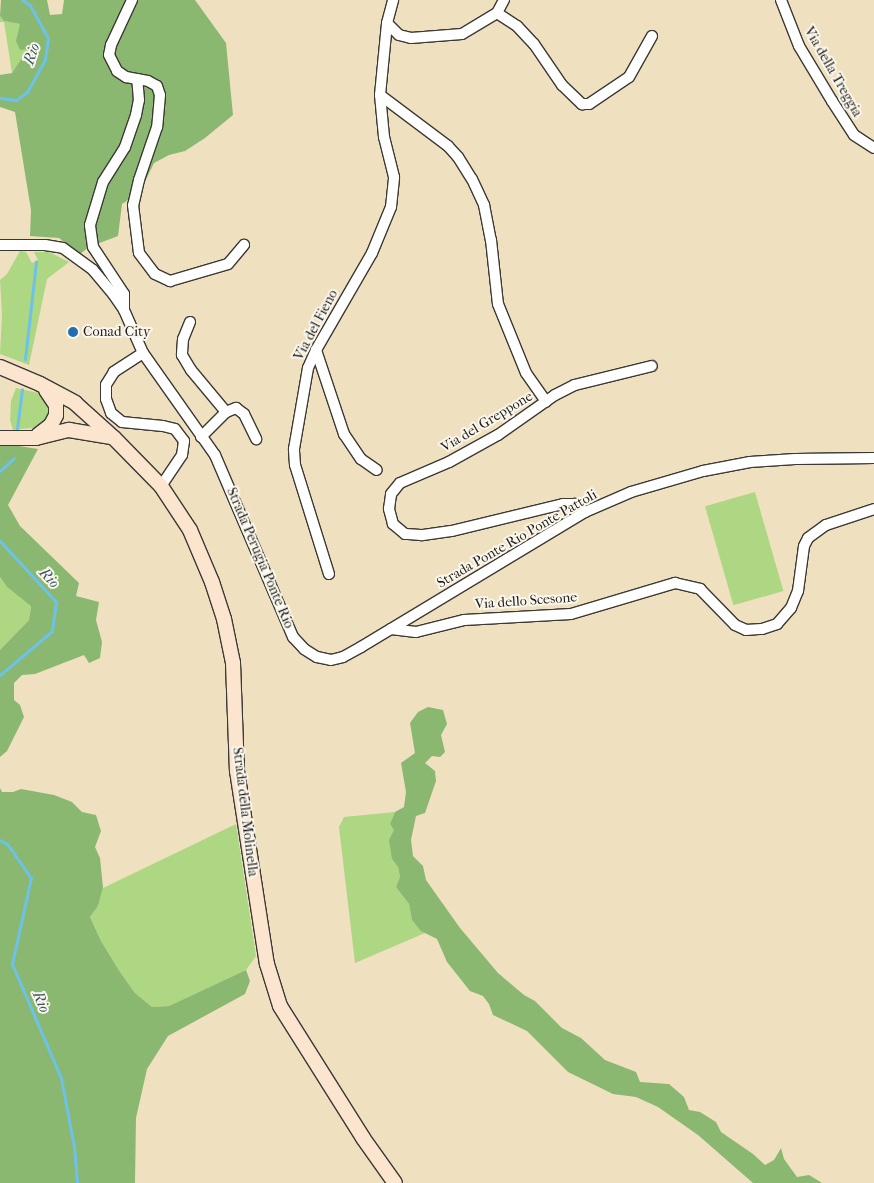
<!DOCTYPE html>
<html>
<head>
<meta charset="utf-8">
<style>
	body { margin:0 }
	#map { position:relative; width:874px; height:1183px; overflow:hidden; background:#efe0c0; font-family:"IM FELL French Canon",serif }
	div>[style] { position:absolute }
	.green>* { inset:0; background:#add782; transform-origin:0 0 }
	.forest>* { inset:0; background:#8ab870 }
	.stream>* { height:3px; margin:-1.5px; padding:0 1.5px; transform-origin:1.5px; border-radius:1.5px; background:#6cc2e9 }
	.roads { filter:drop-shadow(1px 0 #3c3935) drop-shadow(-1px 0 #3c3935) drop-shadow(0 1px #3c3935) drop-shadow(0 -1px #3c3935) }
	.street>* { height:10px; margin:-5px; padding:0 5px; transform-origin:5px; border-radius:5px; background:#fff }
	.secondary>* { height:14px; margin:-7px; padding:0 7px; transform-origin:7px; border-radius:7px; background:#fce5cf }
	.dots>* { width:14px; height:14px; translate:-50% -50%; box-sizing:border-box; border:2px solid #fbf7ec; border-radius:50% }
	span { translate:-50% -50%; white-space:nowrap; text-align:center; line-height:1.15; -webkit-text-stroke:4px #fbf7ec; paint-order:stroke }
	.street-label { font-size:14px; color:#1c1c1c }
	.poi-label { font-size:14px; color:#1c1c1c }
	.left { translate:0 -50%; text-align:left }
	.water-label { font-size:15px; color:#385664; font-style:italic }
</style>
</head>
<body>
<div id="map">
	<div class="green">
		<div style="clip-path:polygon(0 16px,4px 21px,20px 24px,29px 49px,12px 73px,4px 22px,0 22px)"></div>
		<div style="clip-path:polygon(20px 251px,26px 252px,32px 263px,38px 260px,34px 252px,49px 252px,69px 262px,47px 279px,29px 365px,0 354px,2px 315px,0 280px,7px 274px)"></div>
		<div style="clip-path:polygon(16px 388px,43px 394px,51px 402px,51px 418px,41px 427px,13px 430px,10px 420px,11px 401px)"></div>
		<div style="left:755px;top:492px;width:103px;height:52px;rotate:74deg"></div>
		<div style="clip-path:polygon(0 577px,7px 587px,31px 605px,29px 620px,0 650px)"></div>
		<div style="clip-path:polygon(395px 812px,390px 824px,395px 830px,392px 859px,398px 867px,400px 877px,396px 887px,409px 904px,412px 920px,425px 933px,355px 963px,339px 827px,344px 817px)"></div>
		<div style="clip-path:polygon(236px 824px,256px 956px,246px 970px,169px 1006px,152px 1007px,135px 993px,120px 972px,101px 941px,90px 917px,98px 906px,103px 888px)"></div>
	</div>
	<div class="forest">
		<div style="clip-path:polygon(1px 0,47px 0,50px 15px,62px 14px,64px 0,195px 0,226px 43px,233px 115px,205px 138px,185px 151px,169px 155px,154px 163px,140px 192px,122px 204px,118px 236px,89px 247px,80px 254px,59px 238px,30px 236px,31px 210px,15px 112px,0 107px,0 75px,12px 73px,28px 49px,20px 50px,16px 41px,20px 24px,4px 21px,0 16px)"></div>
		<div style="clip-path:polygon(0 443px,38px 449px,8px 505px,20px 526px,79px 583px,76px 596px,99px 602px,96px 620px,102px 642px,100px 658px,89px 663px,84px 655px,35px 674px,22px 675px,14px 683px,14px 700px,20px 705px,24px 717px,7px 751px,0 757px,0 650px,29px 620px,31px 606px,7px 587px,0 577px)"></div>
		<div style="clip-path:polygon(428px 707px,443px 710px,447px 724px,441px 735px,445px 752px,440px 757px,432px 756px,425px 763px,435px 771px,436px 781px,425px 813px,416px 816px,411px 840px,413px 856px,423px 866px,426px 880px,460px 928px,498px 973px,524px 995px,535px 1001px,562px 1028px,581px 1038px,605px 1060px,636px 1072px,640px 1082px,669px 1084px,684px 1097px,689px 1110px,700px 1112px,716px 1122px,721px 1132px,753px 1154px,765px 1165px,774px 1160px,781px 1148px,784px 1159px,797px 1177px,809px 1175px,822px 1183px,753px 1183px,698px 1135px,658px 1107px,636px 1097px,613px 1094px,568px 1072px,527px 1031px,493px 1015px,489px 1004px,483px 996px,470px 991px,447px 962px,437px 939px,421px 931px,412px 920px,409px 904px,396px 887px,400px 877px,398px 867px,392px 859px,389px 840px,394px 830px,390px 824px,395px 812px,404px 807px,406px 792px,401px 763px,415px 753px,410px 723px,418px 712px)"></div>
		<div style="clip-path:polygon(0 788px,2px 792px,13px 792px,21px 789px,54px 795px,72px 802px,82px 812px,96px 815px,101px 831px,95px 847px,100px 858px,103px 888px,98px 906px,90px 917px,101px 941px,120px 972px,135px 993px,152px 1007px,169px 1006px,246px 970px,250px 981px,245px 994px,168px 1036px,147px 1069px,136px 1118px,135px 1183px,0 1183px)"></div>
	</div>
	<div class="stream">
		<div style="left:0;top:98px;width:16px;rotate:7deg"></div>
		<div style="left:16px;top:100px;width:14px;rotate:-36deg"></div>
		<div style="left:27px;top:92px;width:38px;rotate:-61deg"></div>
		<div style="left:45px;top:59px;width:21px;rotate:-82deg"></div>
		<div style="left:48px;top:38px;width:38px;rotate:-119deg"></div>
		<div style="left:30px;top:5px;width:9px;rotate:-148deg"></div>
		<div style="left:25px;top:359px;width:98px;rotate:-83.5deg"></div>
		<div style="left:17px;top:429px;width:40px;rotate:-82.9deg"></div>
		<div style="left:0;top:471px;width:19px;rotate:-43deg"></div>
		<div style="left:0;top:541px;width:83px;rotate:47.4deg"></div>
		<div style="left:56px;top:602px;width:29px;rotate:98deg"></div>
		<div style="left:52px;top:631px;width:68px;rotate:139.8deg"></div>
		<div style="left:0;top:840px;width:9px;rotate:32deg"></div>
		<div style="left:8px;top:845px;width:40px;rotate:55.1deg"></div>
		<div style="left:31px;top:878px;width:88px;rotate:102.5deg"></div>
		<div style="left:12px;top:964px;width:124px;rotate:66.7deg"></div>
		<div style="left:61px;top:1078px;width:70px;rotate:79.3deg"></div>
		<div style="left:74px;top:1147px;width:36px;rotate:85deg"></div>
	</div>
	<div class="roads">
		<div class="street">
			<div style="left:132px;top:0;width:50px;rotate:115deg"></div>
			<div style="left:111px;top:45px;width:10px;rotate:101deg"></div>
			<div style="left:109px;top:55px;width:18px;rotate:63deg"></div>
			<div style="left:117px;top:71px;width:11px;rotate:34deg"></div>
			<div style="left:126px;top:77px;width:22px;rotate:10deg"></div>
			<div style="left:148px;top:81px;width:10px;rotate:29deg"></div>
			<div style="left:157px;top:86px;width:9px;rotate:72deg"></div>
			<div style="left:160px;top:95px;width:32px;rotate:95deg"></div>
			<div style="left:157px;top:127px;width:56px;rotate:108.8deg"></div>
			<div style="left:139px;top:180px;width:26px;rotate:103deg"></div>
			<div style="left:133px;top:205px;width:48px;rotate:82.9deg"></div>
			<div style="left:139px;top:253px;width:26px;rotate:53deg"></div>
			<div style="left:155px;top:274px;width:17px;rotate:25deg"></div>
			<div style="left:170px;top:281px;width:60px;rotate:-16.3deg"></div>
			<div style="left:228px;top:264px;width:25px;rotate:-50deg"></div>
			<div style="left:781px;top:0;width:49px;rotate:68.6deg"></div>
			<div style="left:799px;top:46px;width:64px;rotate:59deg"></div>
			<div style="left:832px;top:101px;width:40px;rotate:57.1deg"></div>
			<div style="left:854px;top:135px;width:24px;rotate:33deg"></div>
			<div style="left:497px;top:13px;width:24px;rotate:33deg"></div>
			<div style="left:517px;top:26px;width:25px;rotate:47deg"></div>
			<div style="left:534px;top:44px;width:50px;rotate:55.7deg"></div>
			<div style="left:562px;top:85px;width:28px;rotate:44deg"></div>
			<div style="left:582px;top:104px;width:7px"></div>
			<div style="left:589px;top:104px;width:48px;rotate:-34deg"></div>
			<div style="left:629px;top:77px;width:47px;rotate:-60.7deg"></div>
			<div style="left:387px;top:23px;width:17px;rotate:45deg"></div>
			<div style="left:399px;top:35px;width:12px;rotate:14deg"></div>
			<div style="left:411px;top:38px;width:51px;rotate:-4.5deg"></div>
			<div style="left:462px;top:34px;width:41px;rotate:-31deg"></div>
			<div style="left:497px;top:13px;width:15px;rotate:-62deg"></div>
			<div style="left:380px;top:95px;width:85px;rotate:36.9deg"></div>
			<div style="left:448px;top:146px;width:15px;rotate:48deg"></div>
			<div style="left:458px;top:157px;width:26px;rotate:58deg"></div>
			<div style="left:472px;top:179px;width:29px;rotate:65deg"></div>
			<div style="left:484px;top:205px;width:36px;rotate:79deg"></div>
			<div style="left:491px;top:240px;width:64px;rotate:83.8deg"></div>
			<div style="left:498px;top:304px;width:74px;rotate:67.9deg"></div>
			<div style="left:526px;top:373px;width:35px;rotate:55deg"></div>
			<div style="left:0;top:245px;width:45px"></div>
			<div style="left:45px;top:245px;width:18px;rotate:9deg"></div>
			<div style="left:63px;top:248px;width:37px;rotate:36deg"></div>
			<div style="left:93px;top:270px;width:31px;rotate:50deg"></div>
			<div style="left:113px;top:294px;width:19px;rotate:55deg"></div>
			<div style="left:124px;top:310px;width:47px;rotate:66.2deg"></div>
			<div style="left:143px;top:353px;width:125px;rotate:54.8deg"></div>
			<div style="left:215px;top:455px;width:198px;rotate:66.8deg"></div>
			<div style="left:293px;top:637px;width:16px;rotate:47deg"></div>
			<div style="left:304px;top:649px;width:15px;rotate:32deg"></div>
			<div style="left:317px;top:657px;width:14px;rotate:12deg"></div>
			<div style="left:331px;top:660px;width:12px;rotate:-14deg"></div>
			<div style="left:343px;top:657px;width:21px;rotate:-29deg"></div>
			<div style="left:361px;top:647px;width:262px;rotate:-31.1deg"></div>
			<div style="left:585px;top:512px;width:50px;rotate:-23.5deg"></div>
			<div style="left:631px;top:492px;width:75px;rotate:-16.3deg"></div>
			<div style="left:703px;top:471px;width:48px;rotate:-10.8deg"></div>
			<div style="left:750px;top:462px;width:45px;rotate:-3.8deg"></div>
			<div style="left:795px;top:459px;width:79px;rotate:-0.7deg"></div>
			<div style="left:124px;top:310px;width:16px;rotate:-90deg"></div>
			<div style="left:124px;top:294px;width:56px;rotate:-123.4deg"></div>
			<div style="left:93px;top:247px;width:22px;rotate:-98deg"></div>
			<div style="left:90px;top:225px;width:45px;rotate:-73.2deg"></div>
			<div style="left:103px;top:182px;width:41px;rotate:-57.8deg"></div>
			<div style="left:125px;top:147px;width:34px;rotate:-71deg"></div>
			<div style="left:136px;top:115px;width:15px;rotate:-79deg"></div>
			<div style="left:139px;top:100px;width:21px;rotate:-95deg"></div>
			<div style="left:190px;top:322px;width:18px;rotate:112deg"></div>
			<div style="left:183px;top:339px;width:16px;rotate:94deg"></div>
			<div style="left:182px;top:355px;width:17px;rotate:59deg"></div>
			<div style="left:191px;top:370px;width:55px;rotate:50.2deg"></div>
			<div style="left:226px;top:412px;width:11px;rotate:-22deg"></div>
			<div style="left:236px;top:408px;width:10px;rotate:37deg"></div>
			<div style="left:244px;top:414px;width:28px;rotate:64deg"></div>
			<div style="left:316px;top:350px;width:89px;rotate:71.6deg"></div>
			<div style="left:344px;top:434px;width:30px;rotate:56deg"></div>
			<div style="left:361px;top:459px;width:19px;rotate:35deg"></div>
			<div style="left:143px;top:353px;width:35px;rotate:147deg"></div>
			<div style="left:114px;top:372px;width:15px;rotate:122deg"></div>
			<div style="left:106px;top:385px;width:14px;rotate:90deg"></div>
			<div style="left:106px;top:399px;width:15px;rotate:70deg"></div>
			<div style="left:111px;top:413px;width:14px;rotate:39deg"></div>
			<div style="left:122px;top:422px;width:41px;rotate:5.6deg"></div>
			<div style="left:163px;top:426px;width:12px;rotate:14deg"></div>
			<div style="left:175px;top:429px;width:15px;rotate:53deg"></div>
			<div style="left:184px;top:441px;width:14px;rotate:98deg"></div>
			<div style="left:182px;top:455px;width:37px;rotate:124deg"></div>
			<div style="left:201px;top:437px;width:35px;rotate:-45deg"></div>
			<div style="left:585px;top:512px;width:13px;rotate:-141deg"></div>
			<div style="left:575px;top:504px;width:12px;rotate:180deg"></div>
			<div style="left:563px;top:504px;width:115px;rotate:166.4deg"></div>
			<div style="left:451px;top:531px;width:30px;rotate:172deg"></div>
			<div style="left:421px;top:535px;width:16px;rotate:-176deg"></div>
			<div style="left:405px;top:534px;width:16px;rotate:-140deg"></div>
			<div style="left:393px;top:524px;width:16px;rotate:-105deg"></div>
			<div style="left:389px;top:509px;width:15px;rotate:-82deg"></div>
			<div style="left:391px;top:494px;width:14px;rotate:-51deg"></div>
			<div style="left:400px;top:483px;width:53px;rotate:-23.2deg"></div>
			<div style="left:449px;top:462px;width:56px;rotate:-28.9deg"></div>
			<div style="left:498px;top:435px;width:70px;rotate:-35.1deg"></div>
			<div style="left:555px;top:395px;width:22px;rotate:-27deg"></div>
			<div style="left:575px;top:385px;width:79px;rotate:-13.9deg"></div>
			<div style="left:329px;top:574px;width:114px;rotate:-107.3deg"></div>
			<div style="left:295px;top:465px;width:16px;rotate:-94deg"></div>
			<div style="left:294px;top:449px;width:82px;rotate:-80.2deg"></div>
			<div style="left:308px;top:368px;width:20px;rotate:-66deg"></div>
			<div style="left:316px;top:350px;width:112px;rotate:-60deg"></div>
			<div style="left:372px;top:253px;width:50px;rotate:-67.6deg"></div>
			<div style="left:391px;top:207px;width:30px;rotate:-84deg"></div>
			<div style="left:394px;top:177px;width:41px;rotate:-104deg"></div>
			<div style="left:384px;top:137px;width:42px;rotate:-95.4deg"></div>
			<div style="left:380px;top:95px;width:72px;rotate:-84.4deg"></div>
			<div style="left:387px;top:23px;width:24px;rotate:-75deg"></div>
			<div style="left:391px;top:629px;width:25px;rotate:7deg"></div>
			<div style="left:416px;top:632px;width:49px;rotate:-14deg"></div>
			<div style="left:464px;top:620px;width:107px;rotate:-3.2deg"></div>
			<div style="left:571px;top:614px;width:109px;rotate:-16.6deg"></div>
			<div style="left:675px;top:583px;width:26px;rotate:13deg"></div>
			<div style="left:700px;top:589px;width:50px;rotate:45.8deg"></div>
			<div style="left:735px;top:625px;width:12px;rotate:24deg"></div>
			<div style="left:746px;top:630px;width:16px;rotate:-4deg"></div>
			<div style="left:762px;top:629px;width:16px;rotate:-18deg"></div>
			<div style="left:777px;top:624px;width:21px;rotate:-49deg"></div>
			<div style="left:791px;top:608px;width:18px;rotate:-68deg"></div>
			<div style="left:798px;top:591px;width:45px;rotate:-82.4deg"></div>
			<div style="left:804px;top:546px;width:9px;rotate:-63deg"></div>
			<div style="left:808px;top:538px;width:22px;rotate:-36deg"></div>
			<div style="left:826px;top:525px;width:51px;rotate:-18.4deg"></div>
		</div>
		<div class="secondary">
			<div style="left:0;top:367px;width:43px;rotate:23deg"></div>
			<div style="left:40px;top:384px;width:40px;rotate:28deg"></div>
			<div style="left:75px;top:403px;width:52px;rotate:41.9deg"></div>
			<div style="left:114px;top:438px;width:67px;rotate:45.6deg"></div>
			<div style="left:161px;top:486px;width:53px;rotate:56.6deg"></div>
			<div style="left:190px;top:530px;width:56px;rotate:67.1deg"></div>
			<div style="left:212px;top:582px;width:39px;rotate:72deg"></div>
			<div style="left:224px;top:619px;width:45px;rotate:78.4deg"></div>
			<div style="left:233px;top:663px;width:108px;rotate:87.9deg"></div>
			<div style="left:237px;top:771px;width:195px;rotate:81.2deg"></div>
			<div style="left:267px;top:964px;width:44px;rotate:72.8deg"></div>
			<div style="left:280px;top:1006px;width:156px;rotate:57.8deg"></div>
			<div style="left:363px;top:1138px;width:55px;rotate:54.6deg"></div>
			<div style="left:38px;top:435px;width:16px;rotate:-38deg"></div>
			<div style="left:51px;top:425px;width:11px;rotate:-63deg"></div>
			<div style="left:56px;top:415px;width:10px;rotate:-90deg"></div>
			<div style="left:56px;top:405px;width:18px;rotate:-124deg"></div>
			<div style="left:0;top:438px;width:36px"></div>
			<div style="left:36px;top:438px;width:34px;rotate:-14deg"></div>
			<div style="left:69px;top:430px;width:43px;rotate:9.5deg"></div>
		</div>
	</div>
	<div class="dots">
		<div style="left:73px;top:332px;background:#1f6fb2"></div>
	</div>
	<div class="street-label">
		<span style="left:833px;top:72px;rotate:60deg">Via della Treggia</span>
		<span style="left:316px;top:325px;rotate:-62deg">Via del Fieno</span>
		<span style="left:487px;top:422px;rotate:-31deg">Via del Greppone</span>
		<span style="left:517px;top:539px;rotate:-30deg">Strada Ponte Rio Ponte Pattoli</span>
		<span style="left:260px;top:558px;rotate:67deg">Strada Perugia Ponte Rio</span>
		<span style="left:526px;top:601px;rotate:-4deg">Via dello Scesone</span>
		<span style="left:245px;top:812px;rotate:83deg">Strada della Molinella</span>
	</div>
	<div class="poi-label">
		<span class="left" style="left:83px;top:332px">Conad City</span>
	</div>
	<div class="water-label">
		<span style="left:32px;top:54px;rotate:-71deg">Rio</span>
		<span style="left:49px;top:578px;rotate:47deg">Rio</span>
		<span style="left:41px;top:1002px;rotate:67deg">Rio</span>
	</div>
</div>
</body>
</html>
